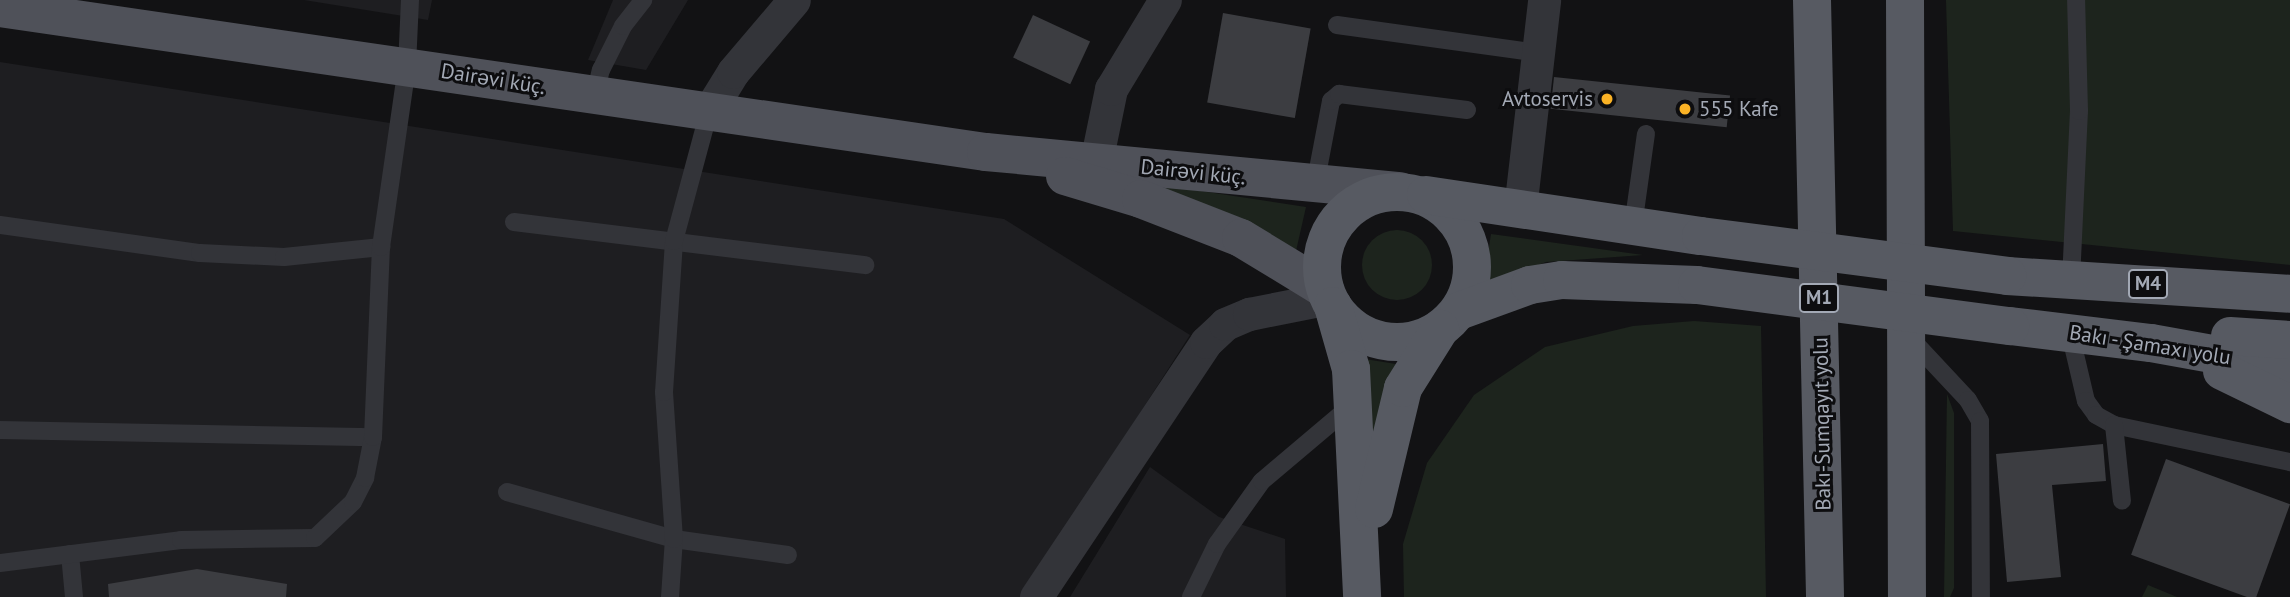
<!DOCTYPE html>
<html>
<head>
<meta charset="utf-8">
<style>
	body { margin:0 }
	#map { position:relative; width:2290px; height:597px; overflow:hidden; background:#121214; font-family:"PT Sans",sans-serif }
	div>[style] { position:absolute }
	.built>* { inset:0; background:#1e1e21 }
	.green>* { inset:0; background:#1d241d }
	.round { border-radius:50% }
	.building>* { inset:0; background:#3c3d41; transform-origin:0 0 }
	.service>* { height:18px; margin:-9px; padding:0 9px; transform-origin:9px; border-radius:9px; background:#333439 }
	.minor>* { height:33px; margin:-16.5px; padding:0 16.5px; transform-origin:16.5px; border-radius:16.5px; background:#333439 }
	.primary>* { height:38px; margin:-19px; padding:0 19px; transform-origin:19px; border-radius:19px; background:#4f5159 }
	.trunk>* { height:38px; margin:-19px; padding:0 19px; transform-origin:19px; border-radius:19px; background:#575a62 }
	.trunk>.ring { margin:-19px; padding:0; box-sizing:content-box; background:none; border:38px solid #575a62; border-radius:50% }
	.trunk-bridge>* { height:38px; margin:-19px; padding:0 19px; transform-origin:19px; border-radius:19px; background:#575a62 }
	.dots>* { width:19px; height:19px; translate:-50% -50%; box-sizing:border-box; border:4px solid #0d0d0f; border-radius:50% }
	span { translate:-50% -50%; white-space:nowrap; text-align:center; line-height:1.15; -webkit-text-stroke:6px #0d0d0f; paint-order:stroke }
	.shield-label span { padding:2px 5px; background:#0d0d0f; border:2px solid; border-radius:5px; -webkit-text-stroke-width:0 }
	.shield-label { font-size:19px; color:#a3a9b5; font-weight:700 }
	.street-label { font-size:21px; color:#a3a9b5 }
	.poi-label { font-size:21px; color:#a3a9b5 }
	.right { translate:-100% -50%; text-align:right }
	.left { translate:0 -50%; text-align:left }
</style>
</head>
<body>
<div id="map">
	<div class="built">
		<div style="clip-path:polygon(304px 0,432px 0,428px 20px)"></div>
		<div style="clip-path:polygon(613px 0,688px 0,646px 70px,588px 60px)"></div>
		<div style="clip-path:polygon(0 62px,1004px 219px,1190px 335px,1022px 597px,0 597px)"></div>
		<div style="clip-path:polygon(1150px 467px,1219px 517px,1285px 539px,1286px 597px,1070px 597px)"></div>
	</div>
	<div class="green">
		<div style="clip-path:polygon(1946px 0,2290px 0,2290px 265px,1953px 231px)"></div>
		<div style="clip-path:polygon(1121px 179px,1306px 207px,1296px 251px)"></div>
		<div class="round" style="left:1362px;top:230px;width:70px;height:70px"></div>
		<div style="clip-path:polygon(1491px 234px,1643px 255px,1546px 262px,1483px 286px)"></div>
		<div style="clip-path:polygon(1694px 321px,1761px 326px,1766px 597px,1404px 597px,1403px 544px,1427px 463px,1474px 395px,1545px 347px,1633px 326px)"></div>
		<div style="clip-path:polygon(1365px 359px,1396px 364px,1370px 455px)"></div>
		<div style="clip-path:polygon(1947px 394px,1954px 413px,1954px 588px,1950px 597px,1944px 597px)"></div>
		<div style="clip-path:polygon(2148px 585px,2177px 597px,2142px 597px)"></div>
	</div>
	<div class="building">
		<div style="left:1223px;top:13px;width:89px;height:91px;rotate:10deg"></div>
		<div style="left:1033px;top:15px;width:63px;height:47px;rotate:25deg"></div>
		<div style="left:1554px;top:77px;width:177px;height:32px;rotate:6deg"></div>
		<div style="clip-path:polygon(2103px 444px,2106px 481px,2052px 485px,2061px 577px,2007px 582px,1996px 454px)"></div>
		<div style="left:2166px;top:459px;width:132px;height:102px;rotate:20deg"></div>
		<div style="clip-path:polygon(197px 569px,287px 584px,286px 597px,109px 597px,108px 584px)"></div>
	</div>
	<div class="service">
		<div style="left:1337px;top:25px;width:204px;rotate:7.9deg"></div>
		<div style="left:595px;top:95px;width:26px;rotate:-77deg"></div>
		<div style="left:601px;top:70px;width:49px;rotate:-63.4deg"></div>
		<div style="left:623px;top:26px;width:33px;rotate:-52deg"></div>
		<div style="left:1315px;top:185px;width:86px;rotate:-79.2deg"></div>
		<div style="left:1331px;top:101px;width:11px;rotate:-41deg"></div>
		<div style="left:1339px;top:94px;width:129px;rotate:7.1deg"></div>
		<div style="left:514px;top:222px;width:354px;rotate:7deg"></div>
		<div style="left:0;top:225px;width:202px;rotate:8deg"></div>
		<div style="left:200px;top:253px;width:84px;rotate:2.7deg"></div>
		<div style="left:284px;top:257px;width:98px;rotate:-5.9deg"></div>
		<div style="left:1633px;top:226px;width:93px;rotate:-82deg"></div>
		<div style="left:2071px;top:280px;width:169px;rotate:-87.3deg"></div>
		<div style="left:2079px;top:111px;width:111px;rotate:-91.5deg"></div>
		<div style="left:2070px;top:333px;width:70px;rotate:76.8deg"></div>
		<div style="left:2086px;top:401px;width:17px;rotate:54deg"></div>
		<div style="left:2096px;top:415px;width:21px;rotate:29deg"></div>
		<div style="left:2114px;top:425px;width:180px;rotate:11.9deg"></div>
		<div style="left:1911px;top:339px;width:83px;rotate:46.9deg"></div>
		<div style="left:1968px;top:400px;width:24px;rotate:60deg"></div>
		<div style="left:1980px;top:421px;width:176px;rotate:89.7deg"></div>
		<div style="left:2114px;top:425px;width:76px;rotate:84deg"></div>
		<div style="left:0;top:430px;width:373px;rotate:1.1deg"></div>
		<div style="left:507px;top:492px;width:173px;rotate:15.7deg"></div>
		<div style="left:674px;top:539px;width:115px;rotate:8deg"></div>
		<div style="left:70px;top:554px;width:43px;rotate:84.7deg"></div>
		<div style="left:0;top:563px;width:182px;rotate:-7.2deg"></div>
		<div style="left:181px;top:540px;width:134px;rotate:-0.9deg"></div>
		<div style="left:315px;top:538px;width:52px;rotate:-43.5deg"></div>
		<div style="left:353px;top:502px;width:27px;rotate:-63deg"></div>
		<div style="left:365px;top:478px;width:42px;rotate:-79deg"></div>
		<div style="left:373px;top:437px;width:190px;rotate:-87.6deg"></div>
		<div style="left:381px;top:247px;width:183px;rotate:-81.8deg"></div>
		<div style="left:407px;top:66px;width:66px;rotate:-87.4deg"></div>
		<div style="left:670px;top:597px;width:58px;rotate:-86.1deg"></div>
		<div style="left:674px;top:539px;width:147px;rotate:-93.9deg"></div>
		<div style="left:664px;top:392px;width:151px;rotate:-86.2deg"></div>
		<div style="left:674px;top:241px;width:135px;rotate:-74.9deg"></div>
		<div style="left:1191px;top:597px;width:59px;rotate:-63.9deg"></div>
		<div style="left:1217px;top:544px;width:77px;rotate:-54.5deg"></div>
		<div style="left:1262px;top:481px;width:118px;rotate:-40.2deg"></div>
	</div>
	<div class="minor">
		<div style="left:709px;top:111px;width:46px;rotate:-58.4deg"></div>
		<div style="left:733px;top:72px;width:94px;rotate:-49.7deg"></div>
		<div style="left:1096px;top:162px;width:75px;rotate:-78.4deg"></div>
		<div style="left:1111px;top:89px;width:104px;rotate:-58.8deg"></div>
		<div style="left:1520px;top:209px;width:210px;rotate:-83.4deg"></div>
		<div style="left:1036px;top:597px;width:306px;rotate:-56.3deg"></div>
		<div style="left:1206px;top:342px;width:26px;rotate:-43deg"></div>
		<div style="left:1225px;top:324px;width:26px;rotate:-23deg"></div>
		<div style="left:1249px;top:314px;width:83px;rotate:-11.2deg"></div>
	</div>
	<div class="primary">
		<div style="left:0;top:8px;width:996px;rotate:8.31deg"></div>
		<div style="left:986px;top:152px;width:416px;rotate:5.4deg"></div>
		<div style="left:1065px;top:176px;width:79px;rotate:16.8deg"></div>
		<div style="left:1141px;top:199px;width:107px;rotate:21.3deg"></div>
		<div style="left:1241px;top:238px;width:98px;rotate:31.3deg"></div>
	</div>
	<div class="trunk">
		<div style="left:1812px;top:0;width:597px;rotate:88.75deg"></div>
		<div style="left:1905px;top:0;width:597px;rotate:89.81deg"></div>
		<div class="ring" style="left:1322px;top:192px;width:112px;height:112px"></div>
		<div style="left:1426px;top:195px;width:278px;rotate:8.5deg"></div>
		<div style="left:2007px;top:276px;width:284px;rotate:3.6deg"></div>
		<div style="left:1333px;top:306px;width:66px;rotate:74.1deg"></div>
		<div style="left:1351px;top:369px;width:228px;rotate:87.2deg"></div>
		<div style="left:1459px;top:311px;width:76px;rotate:-20.1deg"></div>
		<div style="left:1530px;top:285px;width:32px;rotate:-9deg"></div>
		<div style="left:1562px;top:280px;width:135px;rotate:2.1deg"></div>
		<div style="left:2010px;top:326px;width:142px;rotate:6.9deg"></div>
		<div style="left:2151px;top:343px;width:141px;rotate:10.2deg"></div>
		<div style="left:2230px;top:336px;width:60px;rotate:3.8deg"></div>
		<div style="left:2222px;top:371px;width:76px;rotate:25.9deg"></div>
		<div style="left:1374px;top:509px;width:124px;rotate:-76.5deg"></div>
		<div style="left:1403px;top:388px;width:70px;rotate:-57.9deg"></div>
	</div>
	<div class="trunk-bridge">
		<div style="left:1701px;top:236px;width:309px;rotate:7.4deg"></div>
		<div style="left:1697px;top:285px;width:316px;rotate:7.5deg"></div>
	</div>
	<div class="dots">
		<div style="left:1607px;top:99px;background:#fab225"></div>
		<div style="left:1685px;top:109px;background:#fab225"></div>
	</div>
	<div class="shield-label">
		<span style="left:2148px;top:284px">M4</span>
		<span style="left:1819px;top:298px">M1</span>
	</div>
	<div class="street-label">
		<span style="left:493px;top:79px;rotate:9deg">Dairəvi küç.</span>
		<span style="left:1193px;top:172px;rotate:6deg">Dairəvi küç.</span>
		<span style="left:2150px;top:345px;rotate:9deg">Bakı - Şamaxı yolu</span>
		<span style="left:1822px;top:424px;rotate:-91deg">Bakı-Sumqayıt yolu</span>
	</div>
	<div class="poi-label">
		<span class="right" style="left:1593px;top:99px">Avtoservis</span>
		<span class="left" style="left:1699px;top:109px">555 Kafe</span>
	</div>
</div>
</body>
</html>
